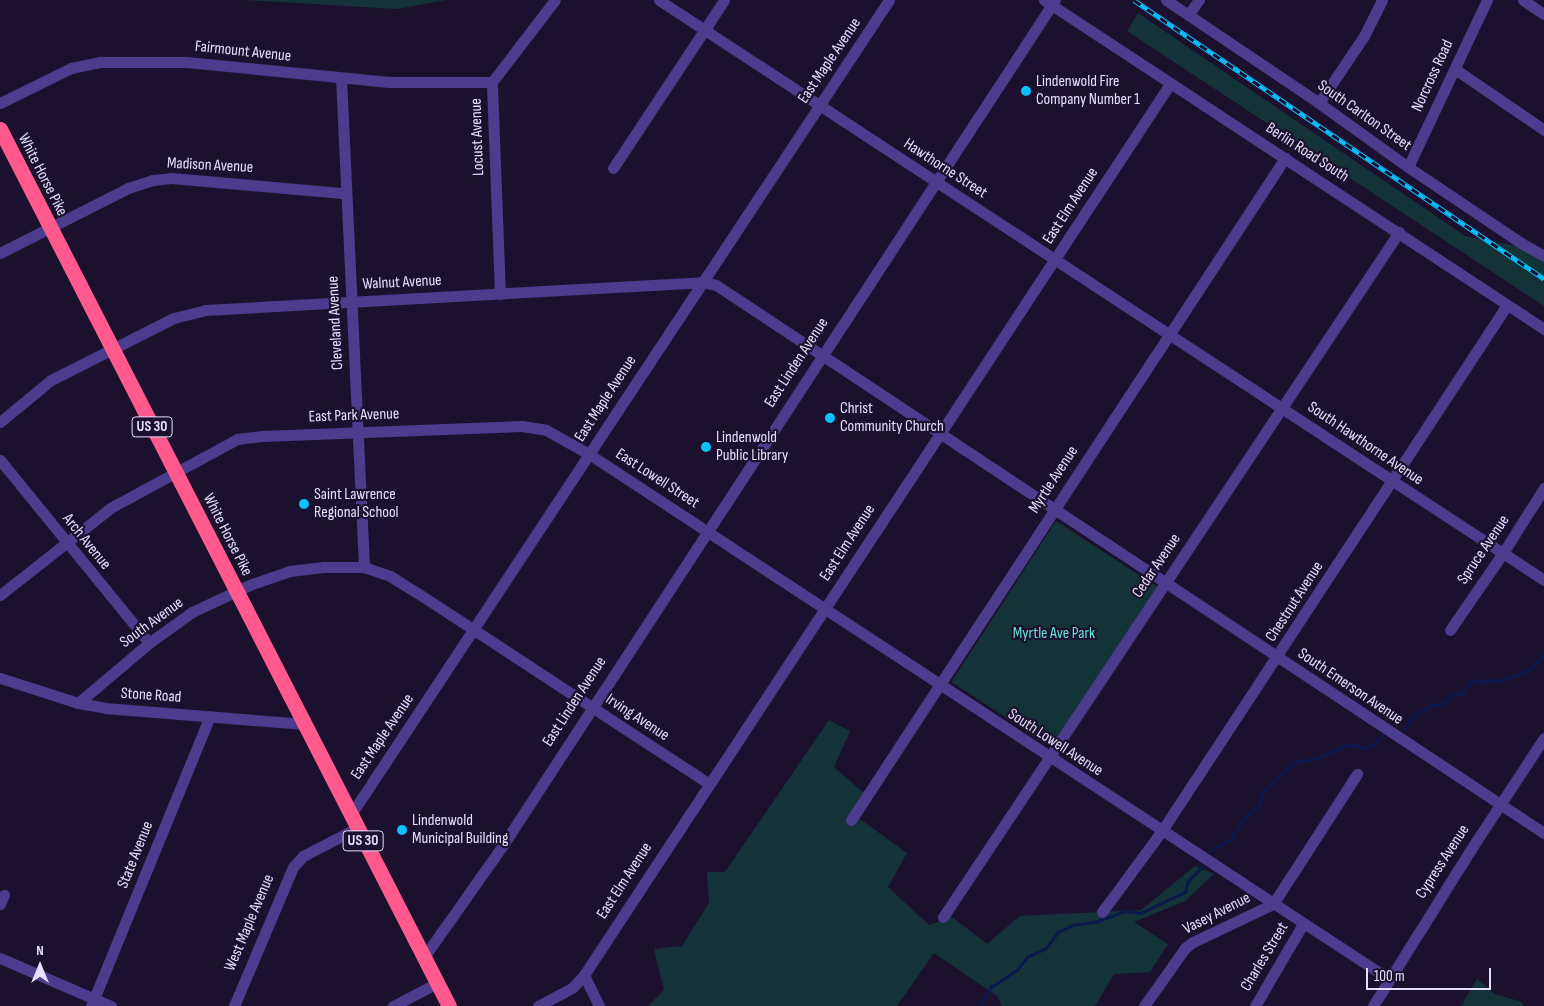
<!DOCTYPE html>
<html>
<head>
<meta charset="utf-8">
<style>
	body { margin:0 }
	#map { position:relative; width:1544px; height:1006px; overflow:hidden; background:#1b112e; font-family:"Sofia Sans Condensed",sans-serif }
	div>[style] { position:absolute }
	.green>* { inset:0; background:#143338; transform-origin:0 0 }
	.stream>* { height:2.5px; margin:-1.25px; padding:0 1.25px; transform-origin:1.25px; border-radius:1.25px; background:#0a184e }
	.minor>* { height:11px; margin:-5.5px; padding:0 5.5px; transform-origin:5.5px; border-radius:5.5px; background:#4c3c8d }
	.highway>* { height:15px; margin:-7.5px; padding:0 7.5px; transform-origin:7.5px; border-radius:7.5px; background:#ff598e }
	.rail>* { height:4.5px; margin-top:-2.25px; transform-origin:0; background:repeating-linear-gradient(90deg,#1b112e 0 8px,#0ac0ff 0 16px); box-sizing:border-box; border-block:1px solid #0ac0ff }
	.dots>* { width:14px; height:14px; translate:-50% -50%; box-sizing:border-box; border:2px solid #1b112e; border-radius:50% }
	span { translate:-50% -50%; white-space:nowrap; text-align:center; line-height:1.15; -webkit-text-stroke:4.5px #1b112e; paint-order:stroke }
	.shield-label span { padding:1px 4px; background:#1b112e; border:1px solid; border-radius:4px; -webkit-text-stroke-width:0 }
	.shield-label { font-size:15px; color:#e7deff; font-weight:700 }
	.street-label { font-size:16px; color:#e7deff }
	.poi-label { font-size:16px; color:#e7deff }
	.left { translate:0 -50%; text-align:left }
	.park-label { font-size:16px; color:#65e3d8 }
	.north { position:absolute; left:15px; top:941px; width:50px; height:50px; -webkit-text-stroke:4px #1b112e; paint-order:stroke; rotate:0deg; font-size:14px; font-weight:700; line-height:20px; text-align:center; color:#e7deff }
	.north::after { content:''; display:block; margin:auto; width:18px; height:22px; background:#e7deff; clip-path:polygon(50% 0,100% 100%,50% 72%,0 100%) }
	.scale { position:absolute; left:1366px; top:968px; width:125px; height:22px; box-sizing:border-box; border:2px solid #e7deff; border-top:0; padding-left:6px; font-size:15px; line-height:18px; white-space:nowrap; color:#e7deff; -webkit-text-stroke:4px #1b112e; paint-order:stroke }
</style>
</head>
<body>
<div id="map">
	<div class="green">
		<div style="clip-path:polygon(245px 0,446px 0,397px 9px)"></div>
		<div style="clip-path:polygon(1138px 13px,1465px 236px,1544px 252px,1544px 306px,1127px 31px)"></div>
		<div style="left:1056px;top:521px;width:121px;height:192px;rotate:33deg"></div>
		<div style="clip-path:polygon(829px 720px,850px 731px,834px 767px,867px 796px,857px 817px,907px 853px,888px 887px,929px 925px,952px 917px,987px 944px,1020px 916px,1141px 910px,1195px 866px,1214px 874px,1185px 901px,1134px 922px,1168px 944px,1150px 972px,1114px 974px,1095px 1006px,1002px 1006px,997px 996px,934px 953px,897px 1006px,648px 1006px,664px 990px,654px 949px,682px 946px,709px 903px,707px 872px,725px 872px)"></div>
		<div style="clip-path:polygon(1477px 979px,1495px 994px,1522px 1002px,1524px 1006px,1461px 1006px)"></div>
	</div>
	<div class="stream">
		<div style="left:1405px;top:729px;width:10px;rotate:-61deg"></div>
		<div style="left:1410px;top:720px;width:15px;rotate:-37deg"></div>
		<div style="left:1422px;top:711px;width:13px;rotate:-29deg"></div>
		<div style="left:1433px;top:705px;width:11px;rotate:-10deg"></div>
		<div style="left:1444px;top:703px;width:13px;rotate:-42deg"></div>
		<div style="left:1454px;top:694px;width:9px;rotate:-6deg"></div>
		<div style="left:1463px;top:693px;width:14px;rotate:-54deg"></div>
		<div style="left:1471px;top:682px;width:32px;rotate:-4deg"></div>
		<div style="left:1503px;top:680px;width:28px;rotate:-21deg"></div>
		<div style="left:1529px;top:670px;width:18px;rotate:-43deg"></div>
		<div style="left:1542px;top:658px;width:8px;rotate:-76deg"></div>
		<div style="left:1211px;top:851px;width:23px;rotate:-31deg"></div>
		<div style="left:1231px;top:839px;width:27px;rotate:-57deg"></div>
		<div style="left:1246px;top:816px;width:16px;rotate:-38deg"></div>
		<div style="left:1259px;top:806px;width:15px;rotate:-74deg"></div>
		<div style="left:1263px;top:792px;width:44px;rotate:-43.2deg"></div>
		<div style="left:1295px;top:762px;width:20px;rotate:-9deg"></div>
		<div style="left:1315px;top:759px;width:34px;rotate:-23deg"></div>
		<div style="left:1346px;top:746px;width:7px;rotate:-8deg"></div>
		<div style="left:1353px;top:745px;width:13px;rotate:13deg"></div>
		<div style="left:1366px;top:748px;width:10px;rotate:-24deg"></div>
		<div style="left:1375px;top:744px;width:13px;rotate:-51deg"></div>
		<div style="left:980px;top:1006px;width:22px;rotate:-60deg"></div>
		<div style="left:991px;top:987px;width:31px;rotate:-33deg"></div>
		<div style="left:1017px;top:970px;width:16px;rotate:-52deg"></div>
		<div style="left:1027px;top:957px;width:21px;rotate:-25deg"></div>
		<div style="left:1046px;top:948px;width:20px;rotate:-53deg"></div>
		<div style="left:1058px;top:932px;width:17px;rotate:-25deg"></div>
		<div style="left:1073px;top:925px;width:22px;rotate:-8deg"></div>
		<div style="left:1095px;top:922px;width:32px;rotate:-20deg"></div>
		<div style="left:1125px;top:911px;width:16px;rotate:7deg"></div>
		<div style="left:1141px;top:913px;width:49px;rotate:-25.5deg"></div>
		<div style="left:1185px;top:892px;width:11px;rotate:-75deg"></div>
		<div style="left:1188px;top:881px;width:20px;rotate:-45deg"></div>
	</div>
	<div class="minor">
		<div style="left:659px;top:0;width:1058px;rotate:33.24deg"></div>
		<div style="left:1044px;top:0;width:599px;rotate:33.34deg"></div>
		<div style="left:1166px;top:0;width:184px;rotate:33.9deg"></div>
		<div style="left:1319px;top:103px;width:110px;rotate:35.7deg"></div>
		<div style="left:1408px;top:167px;width:136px;rotate:33.9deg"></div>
		<div style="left:1521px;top:243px;width:26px;rotate:29deg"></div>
		<div style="left:1523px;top:0;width:25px;rotate:34deg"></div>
		<div style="left:1188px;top:15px;width:19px;rotate:-54deg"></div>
		<div style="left:1455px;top:69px;width:108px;rotate:34.4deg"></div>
		<div style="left:341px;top:78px;width:490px;rotate:87.3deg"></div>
		<div style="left:0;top:103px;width:79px;rotate:-26.2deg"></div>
		<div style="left:71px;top:68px;width:30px;rotate:-12deg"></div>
		<div style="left:100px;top:62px;width:86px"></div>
		<div style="left:186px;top:62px;width:204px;rotate:5.6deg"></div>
		<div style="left:389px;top:82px;width:103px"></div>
		<div style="left:1319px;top:103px;width:81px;rotate:-56.1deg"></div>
		<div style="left:1364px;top:36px;width:40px;rotate:-63.4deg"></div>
		<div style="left:1408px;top:167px;width:185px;rotate:-64.7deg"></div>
		<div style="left:613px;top:168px;width:201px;rotate:-56.5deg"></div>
		<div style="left:0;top:253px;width:144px;rotate:-26.9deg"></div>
		<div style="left:128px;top:188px;width:26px;rotate:-18deg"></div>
		<div style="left:153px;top:180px;width:18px;rotate:-6deg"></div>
		<div style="left:171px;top:178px;width:174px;rotate:5deg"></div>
		<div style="left:500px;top:294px;width:212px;rotate:-92.2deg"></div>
		<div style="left:492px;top:82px;width:103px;rotate:-52.5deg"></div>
		<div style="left:0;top:422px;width:66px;rotate:-39.5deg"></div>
		<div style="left:51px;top:380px;width:138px;rotate:-26.8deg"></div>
		<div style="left:174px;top:318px;width:32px;rotate:-14deg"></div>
		<div style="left:205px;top:310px;width:498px;rotate:-3.2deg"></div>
		<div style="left:702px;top:282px;width:14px;rotate:12deg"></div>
		<div style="left:716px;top:285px;width:993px;rotate:33.5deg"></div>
		<div style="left:0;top:460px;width:236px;rotate:50.8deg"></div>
		<div style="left:0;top:595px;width:142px;rotate:-38.2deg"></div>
		<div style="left:112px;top:507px;width:142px;rotate:-28.5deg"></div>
		<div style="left:237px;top:439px;width:25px;rotate:-7deg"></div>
		<div style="left:262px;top:436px;width:260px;rotate:-2.2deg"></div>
		<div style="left:522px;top:426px;width:24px;rotate:9deg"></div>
		<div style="left:546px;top:430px;width:49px;rotate:29.2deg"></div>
		<div style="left:589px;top:454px;width:957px;rotate:33.27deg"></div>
		<div style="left:1450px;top:630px;width:93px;rotate:-55.5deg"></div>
		<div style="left:1503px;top:553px;width:77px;rotate:-57.8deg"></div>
		<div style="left:0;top:678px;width:82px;rotate:17.8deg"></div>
		<div style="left:78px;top:703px;width:27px;rotate:10deg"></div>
		<div style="left:105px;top:708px;width:200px;rotate:4.6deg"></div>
		<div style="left:78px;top:703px;width:93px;rotate:-40.2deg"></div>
		<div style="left:149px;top:643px;width:53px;rotate:-35.8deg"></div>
		<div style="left:192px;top:612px;width:66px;rotate:-25deg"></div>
		<div style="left:252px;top:584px;width:40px;rotate:-18.9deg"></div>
		<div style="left:290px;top:571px;width:35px;rotate:-7deg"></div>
		<div style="left:325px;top:567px;width:39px"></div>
		<div style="left:364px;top:567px;width:28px;rotate:19deg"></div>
		<div style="left:390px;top:576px;width:31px;rotate:32deg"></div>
		<div style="left:416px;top:592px;width:350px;rotate:33.2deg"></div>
		<div style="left:350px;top:816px;width:978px;rotate:-56.55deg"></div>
		<div style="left:851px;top:820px;width:792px;rotate:-56.75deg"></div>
		<div style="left:0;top:904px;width:10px;rotate:-66deg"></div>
		<div style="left:1102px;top:912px;width:99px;rotate:-53.6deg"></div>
		<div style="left:1161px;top:832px;width:630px;rotate:-56.71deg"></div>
		<div style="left:943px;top:917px;width:823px;rotate:-56.35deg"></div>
		<div style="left:424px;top:957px;width:137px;rotate:-54.8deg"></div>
		<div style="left:503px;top:845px;width:1009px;rotate:-56.85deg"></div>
		<div style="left:0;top:958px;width:121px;rotate:23.4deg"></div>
		<div style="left:584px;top:975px;width:34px;rotate:64deg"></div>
		<div style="left:91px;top:1006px;width:313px;rotate:-67.7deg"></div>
		<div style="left:234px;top:1006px;width:151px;rotate:-67deg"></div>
		<div style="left:293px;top:867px;width:15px;rotate:-48deg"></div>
		<div style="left:303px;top:856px;width:61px;rotate:-27.4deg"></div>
		<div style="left:393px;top:1006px;width:50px;rotate:-27.6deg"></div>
		<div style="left:538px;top:1006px;width:38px;rotate:-28deg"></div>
		<div style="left:572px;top:988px;width:18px;rotate:-47deg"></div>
		<div style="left:584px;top:975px;width:1066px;rotate:-56.67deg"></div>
		<div style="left:1144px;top:1006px;width:71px;rotate:-54.7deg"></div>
		<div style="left:1185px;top:948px;width:10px;rotate:-37deg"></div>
		<div style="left:1193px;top:942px;width:89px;rotate:-25.4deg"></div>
		<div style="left:1273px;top:904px;width:155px;rotate:-57.1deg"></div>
		<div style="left:1255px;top:1006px;width:95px;rotate:-59.7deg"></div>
		<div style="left:1373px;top:1006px;width:189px;rotate:-58deg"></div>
		<div style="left:1473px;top:846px;width:129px;rotate:-56.7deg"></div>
	</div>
	<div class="highway">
		<div style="left:0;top:129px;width:985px;rotate:62.89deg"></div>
	</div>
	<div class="rail">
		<div style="left:1134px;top:0;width:496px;rotate:34.2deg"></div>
	</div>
	<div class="dots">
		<div style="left:1026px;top:91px;background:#0ac0ff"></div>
		<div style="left:830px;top:418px;background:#0ac0ff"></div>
		<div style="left:706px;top:447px;background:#0ac0ff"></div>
		<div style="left:304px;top:504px;background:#0ac0ff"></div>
		<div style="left:402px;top:830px;background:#0ac0ff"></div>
	</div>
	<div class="shield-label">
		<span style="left:152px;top:427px">US 30</span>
		<span style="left:363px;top:841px">US 30</span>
	</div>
	<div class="street-label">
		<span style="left:243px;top:52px;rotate:6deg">Fairmount Avenue</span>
		<span style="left:830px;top:61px;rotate:-56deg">East Maple Avenue</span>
		<span style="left:1433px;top:76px;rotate:-65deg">Norcross Road</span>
		<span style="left:1364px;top:116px;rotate:35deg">South Carlton Street</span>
		<span style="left:478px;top:137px;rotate:-92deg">Locust Avenue</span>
		<span style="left:1307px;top:153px;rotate:33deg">Berlin Road South</span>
		<span style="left:210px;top:166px;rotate:3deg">Madison Avenue</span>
		<span style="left:945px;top:169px;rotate:33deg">Hawthorne Street</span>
		<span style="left:42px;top:175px;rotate:63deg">White Horse Pike</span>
		<span style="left:1071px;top:206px;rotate:-57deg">East Elm Avenue</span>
		<span style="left:402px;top:283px;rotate:-3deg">Walnut Avenue</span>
		<span style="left:336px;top:323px;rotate:-93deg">Cleveland Avenue</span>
		<span style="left:797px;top:363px;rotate:-57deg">East Linden Avenue</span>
		<span style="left:606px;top:399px;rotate:-57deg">East Maple Avenue</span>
		<span style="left:354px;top:416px;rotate:-2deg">East Park Avenue</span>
		<span style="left:1365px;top:444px;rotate:34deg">South Hawthorne Avenue</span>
		<span style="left:657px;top:479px;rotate:33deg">East Lowell Street</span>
		<span style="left:1054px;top:480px;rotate:-57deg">Myrtle Avenue</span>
		<span style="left:227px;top:535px;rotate:63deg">White Horse Pike</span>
		<span style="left:86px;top:542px;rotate:51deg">Arch Avenue</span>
		<span style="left:848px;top:543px;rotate:-57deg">East Elm Avenue</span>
		<span style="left:1484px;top:550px;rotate:-56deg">Spruce Avenue</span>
		<span style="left:1157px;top:566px;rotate:-56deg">Cedar Avenue</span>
		<span style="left:1295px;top:602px;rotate:-57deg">Chestnut Avenue</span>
		<span style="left:152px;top:623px;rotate:-36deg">South Avenue</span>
		<span style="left:1350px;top:687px;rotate:34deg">South Emerson Avenue</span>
		<span style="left:151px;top:696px;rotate:4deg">Stone Road</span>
		<span style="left:575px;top:702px;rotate:-57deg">East Linden Avenue</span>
		<span style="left:637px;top:718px;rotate:33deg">Irving Avenue</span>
		<span style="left:383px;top:737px;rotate:-56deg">East Maple Avenue</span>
		<span style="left:1055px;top:743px;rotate:33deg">South Lowell Avenue</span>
		<span style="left:136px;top:855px;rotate:-68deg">State Avenue</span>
		<span style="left:1443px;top:862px;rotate:-57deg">Cypress Avenue</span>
		<span style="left:625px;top:881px;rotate:-57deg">East Elm Avenue</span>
		<span style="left:1217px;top:914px;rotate:-27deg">Vasey Avenue</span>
		<span style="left:250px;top:923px;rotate:-67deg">West Maple Avenue</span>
		<span style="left:1265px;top:957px;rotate:-59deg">Charles Street</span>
	</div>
	<div class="poi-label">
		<span class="left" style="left:1036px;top:91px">Lindenwold Fire<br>Company Number 1</span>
		<span class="left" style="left:840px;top:418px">Christ<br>Community Church</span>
		<span class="left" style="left:716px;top:447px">Lindenwold<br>Public Library</span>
		<span class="left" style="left:314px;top:504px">Saint Lawrence<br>Regional School</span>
		<span class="left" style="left:412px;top:830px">Lindenwold<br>Municipal Building</span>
	</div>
	<div class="park-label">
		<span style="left:1054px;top:634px">Myrtle Ave Park</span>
	</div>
	<div class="north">N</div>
	<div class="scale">100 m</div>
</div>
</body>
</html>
